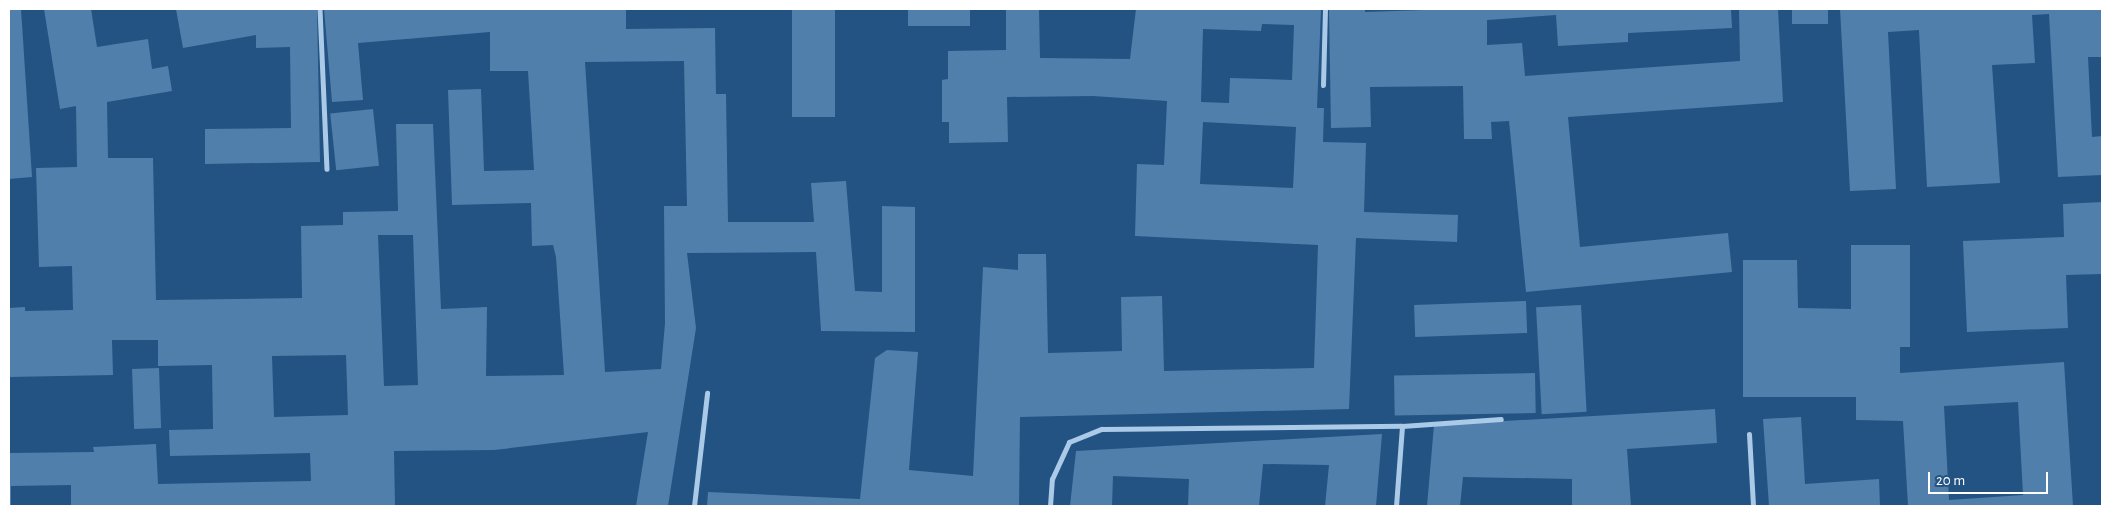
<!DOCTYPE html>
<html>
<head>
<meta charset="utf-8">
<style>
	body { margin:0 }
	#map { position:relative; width:2111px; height:515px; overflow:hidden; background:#235382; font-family:"Alegreya Sans",sans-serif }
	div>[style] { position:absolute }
	.building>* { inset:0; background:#507fac; transform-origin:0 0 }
	.pedestrian>* { height:4.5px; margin:-2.25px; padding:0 2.25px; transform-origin:2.25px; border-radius:2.25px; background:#aacae8 }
	.minor>* { height:5px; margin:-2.5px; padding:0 2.5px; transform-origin:2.5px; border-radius:2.5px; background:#aacae8 }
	span { translate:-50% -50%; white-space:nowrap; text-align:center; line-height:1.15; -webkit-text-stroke:4px #235382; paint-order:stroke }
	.frame { position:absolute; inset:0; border:10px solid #fff; pointer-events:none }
	.scale { position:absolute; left:1928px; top:472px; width:120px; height:22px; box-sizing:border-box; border:2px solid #fff; border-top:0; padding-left:6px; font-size:15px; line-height:18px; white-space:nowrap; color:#fff; -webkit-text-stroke:4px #235382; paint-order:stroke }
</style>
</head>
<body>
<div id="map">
	<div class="building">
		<div style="clip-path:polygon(9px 9px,21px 9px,32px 177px,9px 179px)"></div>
		<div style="clip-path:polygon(evenodd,44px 9px,91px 9px,97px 47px,148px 39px,152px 69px,168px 66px,172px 91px,107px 102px,108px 158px,153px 158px,156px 300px,302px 298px,301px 226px,343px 225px,343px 212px,398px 211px,396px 124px,433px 124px,441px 309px,487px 307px,486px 376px,564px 375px,556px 257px,553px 245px,532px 246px,531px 203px,452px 205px,448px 90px,481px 89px,484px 171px,534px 170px,528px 71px,490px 71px,490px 32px,358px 43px,363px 100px,332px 102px,324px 9px,626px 9px,626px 29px,715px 28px,716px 94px,726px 94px,728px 222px,814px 222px,811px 183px,846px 181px,855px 291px,882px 292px,882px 206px,915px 207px,915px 332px,821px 331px,816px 252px,687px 253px,696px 328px,668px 506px,636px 506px,648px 432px,494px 450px,394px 451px,395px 506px,71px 506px,71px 485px,11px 486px,11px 506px,9px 506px,9px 453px,94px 452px,93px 447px,156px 444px,158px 484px,311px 481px,310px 453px,170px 456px,169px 430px,213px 429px,212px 365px,158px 366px,158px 340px,112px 340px,113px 375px,9px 377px,9px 308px,25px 307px,25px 311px,73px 310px,72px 266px,39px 267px,36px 168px,77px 167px,76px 106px,60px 109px,44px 9px,684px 61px,687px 206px,664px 206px,665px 323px,661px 369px,605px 372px,585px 62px,684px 61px,44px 9px,378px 235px,413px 235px,418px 385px,384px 386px,378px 235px,44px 9px,346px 355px,348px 415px,274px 417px,272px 356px,346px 355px)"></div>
		<div style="clip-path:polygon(176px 9px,317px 9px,320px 162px,205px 164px,205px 129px,291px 128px,290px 47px,256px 48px,256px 35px,183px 48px)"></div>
		<div style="left:792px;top:9px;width:43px;height:108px"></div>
		<div style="left:908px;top:9px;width:62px;height:17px"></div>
		<div style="clip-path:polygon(evenodd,1006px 9px,1039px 9px,1040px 58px,1130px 59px,1136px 9px,1321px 9px,1317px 108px,1324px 108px,1323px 142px,1366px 143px,1364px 212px,1458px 215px,1457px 242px,1356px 238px,1349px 409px,1020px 417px,1019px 506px,707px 506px,708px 492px,860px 499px,875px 358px,887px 350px,918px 352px,909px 470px,973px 476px,983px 267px,1018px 270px,1018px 254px,1046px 254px,1048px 353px,1122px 351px,1121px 297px,1162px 296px,1164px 371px,1314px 368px,1318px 245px,1135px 236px,1137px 164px,1164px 165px,1167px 101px,1093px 96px,1007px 97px,1008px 142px,949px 143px,949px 122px,942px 122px,942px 80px,948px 79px,948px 51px,1006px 50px,1006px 9px,1262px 24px,1294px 25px,1292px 80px,1230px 78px,1229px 103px,1201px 102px,1203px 29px,1261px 31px,1262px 24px,1006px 9px,1203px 122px,1296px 127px,1293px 188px,1200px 184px,1203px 122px)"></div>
		<div style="clip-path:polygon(1329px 9px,1365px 9px,1365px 12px,1454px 9px,1731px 9px,1732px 28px,1628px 33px,1628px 42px,1558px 46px,1556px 15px,1487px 20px,1487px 45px,1522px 43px,1525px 76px,1740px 61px,1739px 9px,1778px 9px,1783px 102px,1568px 117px,1580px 247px,1728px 233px,1732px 272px,1526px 292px,1509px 121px,1491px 122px,1492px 139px,1464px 139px,1463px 86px,1370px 87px,1371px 127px,1331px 128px)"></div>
		<div style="left:1792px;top:9px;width:36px;height:15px"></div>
		<div style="clip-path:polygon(1840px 9px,2102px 9px,2102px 57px,2088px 57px,2092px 137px,2102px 136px,2102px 175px,2058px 177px,2049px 14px,2032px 15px,2035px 63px,1992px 65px,2000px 183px,1927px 187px,1919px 30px,1888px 32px,1896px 189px,1850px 191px)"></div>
		<div style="left:373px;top:109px;width:57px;height:43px;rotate:84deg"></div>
		<div style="clip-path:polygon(2102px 202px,2102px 274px,2066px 275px,2068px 328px,1967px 332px,1963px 241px,2064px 237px,2063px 204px)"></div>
		<div style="clip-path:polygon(evenodd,1851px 245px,1910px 245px,1910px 347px,1900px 347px,1900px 373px,2064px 362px,2073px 506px,1908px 506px,1903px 421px,1856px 420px,1856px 397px,1743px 397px,1743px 260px,1797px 260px,1798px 308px,1851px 309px,1851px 245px,2018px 402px,2023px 495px,1949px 500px,1944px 406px,2018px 402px)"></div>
		<div style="left:1526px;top:301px;width:32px;height:112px;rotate:88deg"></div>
		<div style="left:1581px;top:305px;width:107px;height:45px;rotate:87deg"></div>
		<div style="left:159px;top:368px;width:60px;height:27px;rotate:88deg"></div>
		<div style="left:1535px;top:373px;width:40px;height:141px;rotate:89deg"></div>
		<div style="clip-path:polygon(1715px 409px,1717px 443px,1627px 449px,1631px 506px,1572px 506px,1572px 479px,1463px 477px,1460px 506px,1427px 506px,1434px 425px)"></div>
		<div style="clip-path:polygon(1801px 417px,1805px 484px,1879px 479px,1880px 506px,1769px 506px,1763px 419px)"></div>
		<div style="clip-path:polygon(1382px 434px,1376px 506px,1325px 506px,1329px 465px,1263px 464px,1259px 506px,1188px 506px,1189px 479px,1113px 476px,1112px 506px,1070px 506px,1076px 451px)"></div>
	</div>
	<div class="pedestrian">
		<div style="left:320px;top:9px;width:160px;rotate:87.5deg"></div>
	</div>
	<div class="minor">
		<div style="left:1323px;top:85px;width:76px;rotate:-88.5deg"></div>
		<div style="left:1749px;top:434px;width:72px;rotate:86.8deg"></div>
		<div style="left:694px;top:506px;width:114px;rotate:-83.4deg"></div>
		<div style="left:1050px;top:506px;width:27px;rotate:-86deg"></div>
		<div style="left:1052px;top:479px;width:41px;rotate:-65.3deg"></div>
		<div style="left:1069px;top:442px;width:35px;rotate:-22deg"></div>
		<div style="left:1102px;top:429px;width:300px;rotate:-0.6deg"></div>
		<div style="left:1402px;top:426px;width:99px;rotate:-4deg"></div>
		<div style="left:1396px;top:506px;width:80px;rotate:-85.7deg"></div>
	</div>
	<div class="frame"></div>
	<div class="scale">20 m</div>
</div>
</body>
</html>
